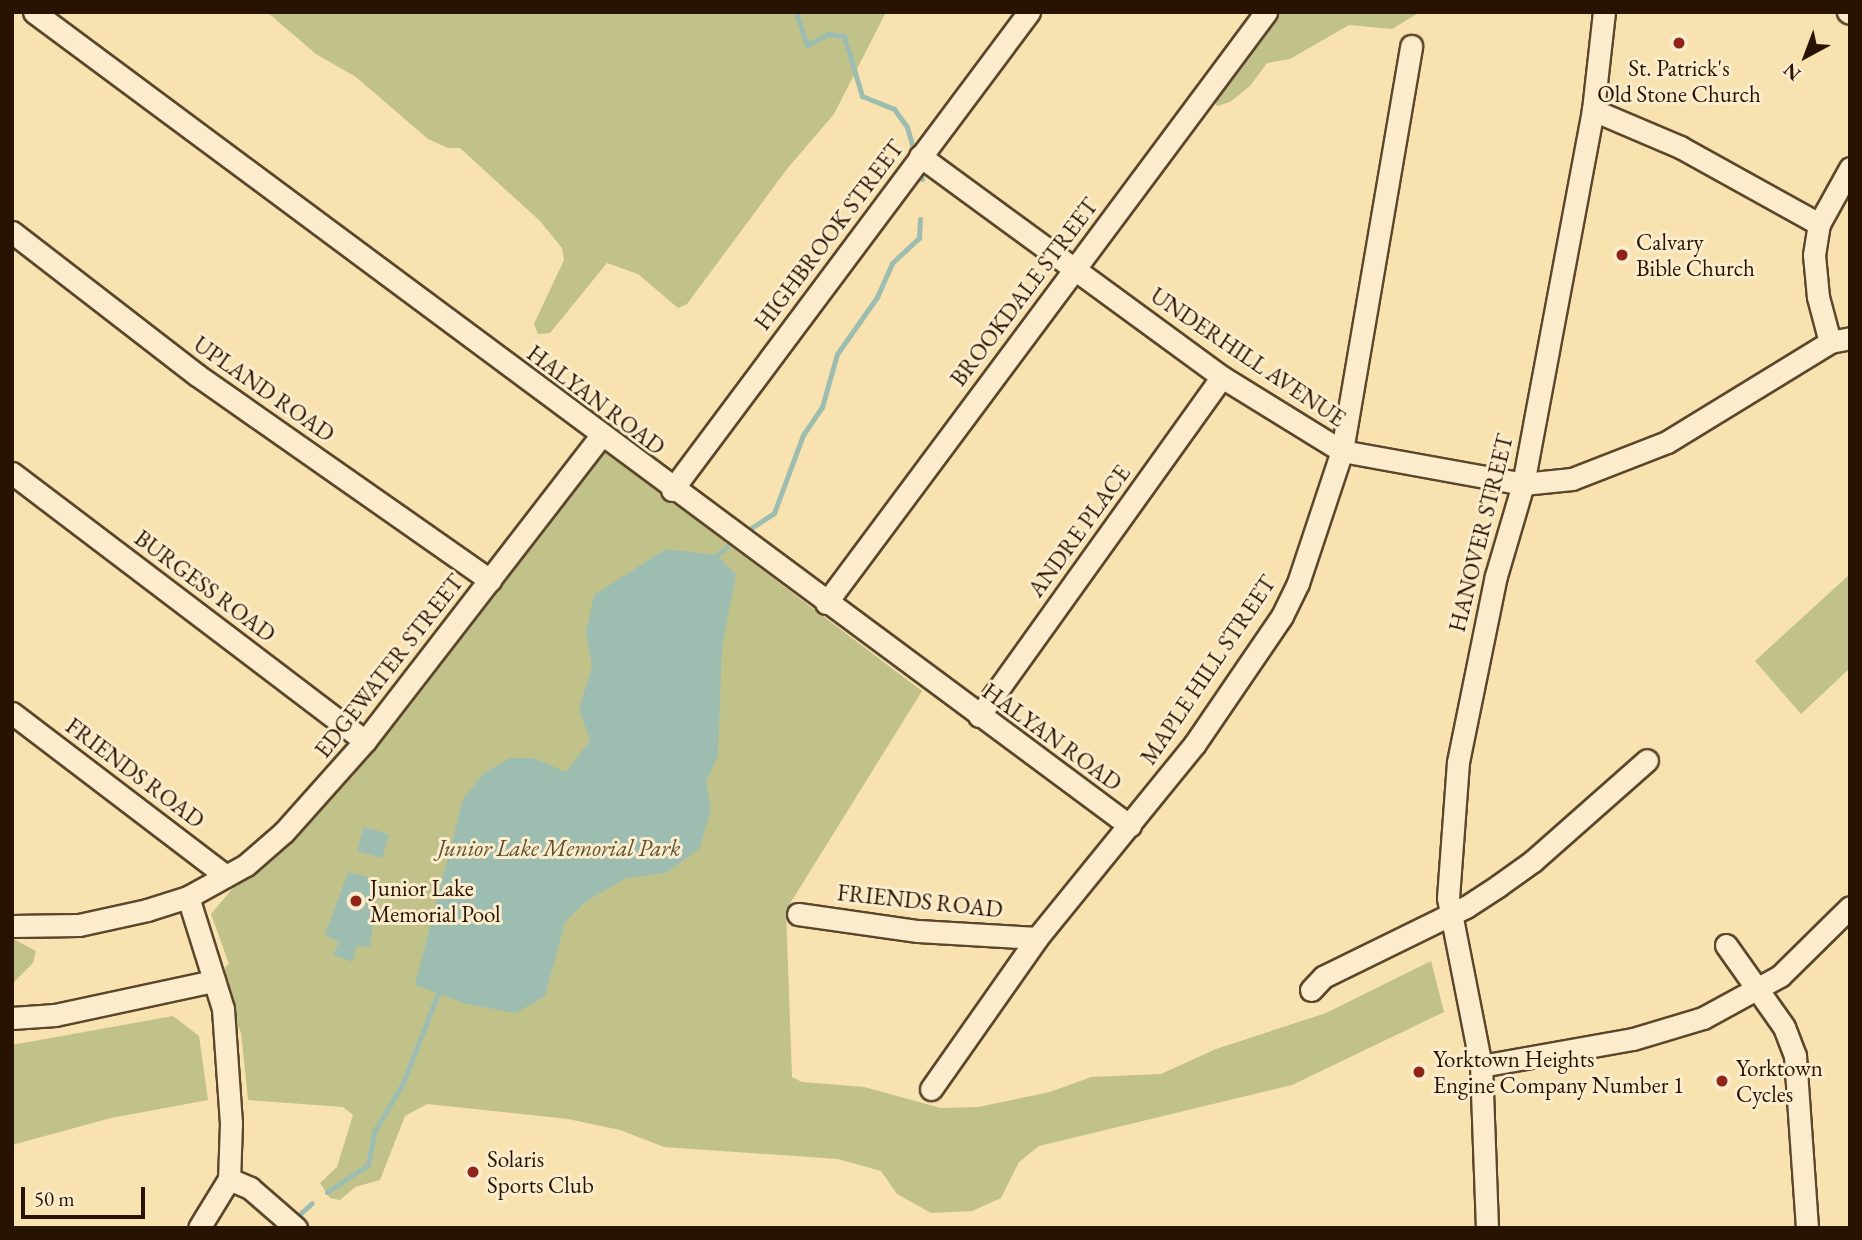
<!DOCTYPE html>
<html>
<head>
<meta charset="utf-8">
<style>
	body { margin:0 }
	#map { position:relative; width:1862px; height:1240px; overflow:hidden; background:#f7e2b0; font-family:"EB Garamond",serif }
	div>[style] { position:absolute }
	.green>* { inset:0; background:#c0c289 }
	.water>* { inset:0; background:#9ebdb1; transform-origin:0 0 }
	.stream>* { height:5px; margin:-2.5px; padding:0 2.5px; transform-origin:2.5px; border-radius:2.5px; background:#9ebdb1 }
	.roads { filter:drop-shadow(2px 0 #5c462c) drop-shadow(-2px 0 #5c462c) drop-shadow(0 2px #5c462c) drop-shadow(0 -2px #5c462c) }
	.minor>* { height:21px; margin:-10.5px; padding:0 10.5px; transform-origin:10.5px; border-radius:10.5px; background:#faeccc }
	.dots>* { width:19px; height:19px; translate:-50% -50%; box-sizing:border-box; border:4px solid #faeccc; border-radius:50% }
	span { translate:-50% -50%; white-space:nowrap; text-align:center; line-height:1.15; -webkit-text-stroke:6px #faeccc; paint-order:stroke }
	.poi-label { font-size:23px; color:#281200 }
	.left { translate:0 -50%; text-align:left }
	.street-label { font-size:23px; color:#281200 }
	.park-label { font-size:23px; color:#5d5030; font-style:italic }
	.frame { position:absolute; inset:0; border:14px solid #281200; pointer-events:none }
	.north { position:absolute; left:1771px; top:21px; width:70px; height:70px; -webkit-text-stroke:5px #faeccc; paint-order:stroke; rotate:221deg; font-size:19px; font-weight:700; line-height:28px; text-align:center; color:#281200 }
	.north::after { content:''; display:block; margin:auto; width:24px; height:32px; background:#281200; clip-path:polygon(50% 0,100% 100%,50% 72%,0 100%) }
	.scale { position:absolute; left:21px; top:1187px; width:124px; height:32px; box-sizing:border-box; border:4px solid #281200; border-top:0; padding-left:9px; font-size:21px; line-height:24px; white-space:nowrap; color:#281200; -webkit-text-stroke:5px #faeccc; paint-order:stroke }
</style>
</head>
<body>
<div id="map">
	<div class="green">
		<div style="clip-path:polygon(267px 12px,886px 12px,834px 114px,787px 169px,687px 304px,678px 308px,638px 274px,607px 263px,550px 333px,538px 334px,534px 324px,564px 260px,562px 248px,540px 221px,460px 148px,448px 148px,428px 139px,356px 77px,316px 54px)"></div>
		<div style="clip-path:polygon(1270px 12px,1420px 12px,1392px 29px,1349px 25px,1290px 59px,1267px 63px,1250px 86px,1230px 102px,1217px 106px,1211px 96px)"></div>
		<div style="clip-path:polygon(605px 451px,922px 691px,786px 910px,792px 1077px,802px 1082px,864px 1087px,941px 1108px,978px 1107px,1050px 1092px,1091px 1077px,1161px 1074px,1216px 1049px,1326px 1013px,1431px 961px,1444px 1012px,1292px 1085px,1039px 1146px,1019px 1162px,1001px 1198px,972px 1211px,931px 1213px,897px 1194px,881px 1171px,838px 1159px,664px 1147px,620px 1130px,568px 1119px,427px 1104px,405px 1116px,380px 1180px,355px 1187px,340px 1200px,330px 1198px,320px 1183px,337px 1167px,353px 1115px,343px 1107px,248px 1100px,241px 1033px,226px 995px,225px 967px,229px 964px,211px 914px)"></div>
		<div style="clip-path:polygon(1850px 574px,1850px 668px,1801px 714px,1755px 661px)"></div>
		<div style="clip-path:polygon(12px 938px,36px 951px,33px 963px,12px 984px)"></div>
		<div style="clip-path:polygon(173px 1016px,199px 1036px,208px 1100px,111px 1118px,12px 1145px,12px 1045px)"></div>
	</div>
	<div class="water">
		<div style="clip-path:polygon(666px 549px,717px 555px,736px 575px,722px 646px,718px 756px,706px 781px,711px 808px,700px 848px,666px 873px,626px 878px,585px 902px,565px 922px,545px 996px,516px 1013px,467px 1004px,415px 985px,463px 799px,484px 773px,510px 758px,533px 758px,566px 772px,590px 740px,579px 709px,592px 667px,586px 633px,594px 595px)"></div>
		<div style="left:364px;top:827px;width:26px;height:25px;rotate:16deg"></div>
		<div style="clip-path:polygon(348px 872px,379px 880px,370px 947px,356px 946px,353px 962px,333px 955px,339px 942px,325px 935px)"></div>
	</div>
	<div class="stream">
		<div style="left:796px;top:12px;width:35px;rotate:72deg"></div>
		<div style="left:807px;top:45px;width:24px;rotate:-28deg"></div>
		<div style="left:828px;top:34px;width:16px;rotate:7deg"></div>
		<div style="left:844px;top:36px;width:63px;rotate:73.3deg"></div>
		<div style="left:862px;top:96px;width:35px;rotate:22deg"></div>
		<div style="left:894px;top:109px;width:22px;rotate:54deg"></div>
		<div style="left:907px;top:127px;width:19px;rotate:74deg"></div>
		<div style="left:921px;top:176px;width:3px;rotate:72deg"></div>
		<div style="left:748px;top:530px;width:31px;rotate:-33deg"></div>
		<div style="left:774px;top:513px;width:83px;rotate:-69.6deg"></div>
		<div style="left:803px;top:435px;width:34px;rotate:-56deg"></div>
		<div style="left:822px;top:407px;width:55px;rotate:-74.2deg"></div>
		<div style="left:837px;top:354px;width:70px;rotate:-54.9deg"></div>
		<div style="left:877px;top:297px;width:37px;rotate:-66deg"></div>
		<div style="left:892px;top:263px;width:37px;rotate:-43deg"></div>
		<div style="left:919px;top:238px;width:19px;rotate:-87deg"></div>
		<div style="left:717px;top:555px;width:13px;rotate:-39deg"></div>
		<div style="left:327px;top:1192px;width:49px;rotate:-33.4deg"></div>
		<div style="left:368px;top:1165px;width:36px;rotate:-79deg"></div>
		<div style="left:375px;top:1130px;width:55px;rotate:-59.2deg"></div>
		<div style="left:403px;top:1083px;width:97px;rotate:-68.7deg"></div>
		<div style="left:300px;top:1214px;width:16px;rotate:-43deg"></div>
	</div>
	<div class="roads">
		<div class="minor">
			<div style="left:34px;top:12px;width:1365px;rotate:36.6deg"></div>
			<div style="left:1848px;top:12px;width:2px;rotate:27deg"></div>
			<div style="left:1593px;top:110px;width:95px;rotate:23deg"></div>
			<div style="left:1680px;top:147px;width:159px;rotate:29deg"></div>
			<div style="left:920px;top:156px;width:374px;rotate:36.2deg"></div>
			<div style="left:1222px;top:377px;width:141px;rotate:31.7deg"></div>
			<div style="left:1342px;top:451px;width:184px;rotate:10.3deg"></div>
			<div style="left:1523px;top:484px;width:49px;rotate:-5.8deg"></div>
			<div style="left:1572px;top:479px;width:102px;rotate:-21.3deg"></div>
			<div style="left:1667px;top:442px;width:191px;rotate:-31.5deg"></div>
			<div style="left:1830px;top:342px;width:20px;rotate:-11deg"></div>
			<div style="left:12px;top:232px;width:234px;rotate:37.7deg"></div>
			<div style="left:197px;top:375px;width:358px;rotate:35deg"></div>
			<div style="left:1830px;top:342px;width:47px;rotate:-104.9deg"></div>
			<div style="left:1818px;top:297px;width:42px;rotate:-95.4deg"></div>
			<div style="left:1814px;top:255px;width:31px;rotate:-81deg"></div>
			<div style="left:1819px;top:224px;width:64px;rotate:-61deg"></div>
			<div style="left:12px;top:473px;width:443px;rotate:37.2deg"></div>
			<div style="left:672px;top:490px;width:597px;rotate:-53.25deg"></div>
			<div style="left:826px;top:603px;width:737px;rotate:-53.33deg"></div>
			<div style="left:12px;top:713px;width:269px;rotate:37.3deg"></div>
			<div style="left:979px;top:716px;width:417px;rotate:-54.4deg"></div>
			<div style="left:188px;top:897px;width:117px;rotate:72.6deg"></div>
			<div style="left:223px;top:1009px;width:114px;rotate:86deg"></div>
			<div style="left:231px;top:1123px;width:56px;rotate:92deg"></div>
			<div style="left:229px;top:1179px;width:57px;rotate:121.5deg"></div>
			<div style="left:798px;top:914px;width:121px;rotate:8.1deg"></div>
			<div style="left:918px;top:931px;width:119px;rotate:3.4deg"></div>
			<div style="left:12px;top:926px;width:67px;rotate:-0.9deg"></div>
			<div style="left:79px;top:925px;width:70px;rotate:-12.4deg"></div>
			<div style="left:147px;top:910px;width:43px;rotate:-17.6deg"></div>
			<div style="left:188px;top:897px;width:66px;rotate:-28.9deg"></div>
			<div style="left:246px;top:865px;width:50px;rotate:-41deg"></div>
			<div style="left:284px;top:832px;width:122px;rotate:-48.3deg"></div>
			<div style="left:365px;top:741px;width:386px;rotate:-52.3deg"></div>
			<div style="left:1726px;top:945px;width:100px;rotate:54.7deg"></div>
			<div style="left:1784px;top:1027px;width:31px;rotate:69deg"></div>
			<div style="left:1795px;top:1056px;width:172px;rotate:86deg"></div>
			<div style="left:1311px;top:990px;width:18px;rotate:-47deg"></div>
			<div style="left:1323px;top:977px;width:159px;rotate:-26.1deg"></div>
			<div style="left:1466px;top:907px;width:38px;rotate:-33deg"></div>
			<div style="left:1498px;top:886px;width:43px;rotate:-35.5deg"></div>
			<div style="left:1533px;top:861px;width:152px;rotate:-41.5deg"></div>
			<div style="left:12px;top:1018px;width:43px;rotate:-4deg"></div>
			<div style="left:55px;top:1015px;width:163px;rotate:-12.1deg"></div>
			<div style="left:1481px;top:1066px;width:154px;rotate:-10.1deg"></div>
			<div style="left:1633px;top:1039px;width:73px;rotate:-16.7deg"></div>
			<div style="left:1703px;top:1018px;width:88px;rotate:-28.6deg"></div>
			<div style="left:1780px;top:976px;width:98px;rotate:-44.6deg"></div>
			<div style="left:931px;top:1089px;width:184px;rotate:-54.9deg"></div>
			<div style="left:1037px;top:938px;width:249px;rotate:-50.9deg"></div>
			<div style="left:1194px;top:745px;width:156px;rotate:-55.7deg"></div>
			<div style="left:1282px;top:616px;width:37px;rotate:-64deg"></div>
			<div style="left:1298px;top:583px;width:139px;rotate:-71.6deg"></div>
			<div style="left:1342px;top:451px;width:411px;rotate:-80.3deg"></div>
			<div style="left:229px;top:1179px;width:23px;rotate:23deg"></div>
			<div style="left:250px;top:1188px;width:61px;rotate:41deg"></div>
			<div style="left:1487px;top:1228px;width:162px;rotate:-92.1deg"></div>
			<div style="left:1481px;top:1066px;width:171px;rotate:-101.1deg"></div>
			<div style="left:1448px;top:898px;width:136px;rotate:-85.8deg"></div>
			<div style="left:1458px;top:762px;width:190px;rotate:-78.5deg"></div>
			<div style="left:1496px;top:576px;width:96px;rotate:-73.6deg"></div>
			<div style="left:1523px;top:484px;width:380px;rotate:-79.4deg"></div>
			<div style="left:1593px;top:110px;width:99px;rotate:-83.6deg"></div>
		</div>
	</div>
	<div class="dots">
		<div style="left:1679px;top:43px;background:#8f2418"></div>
		<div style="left:1622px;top:255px;background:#8f2418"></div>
		<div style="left:356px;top:901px;background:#8f2418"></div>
		<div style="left:1419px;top:1072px;background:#8f2418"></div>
		<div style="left:1722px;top:1081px;background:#8f2418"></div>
		<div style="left:473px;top:1172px;background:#8f2418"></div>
	</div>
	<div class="poi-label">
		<span style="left:1679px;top:81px">St. Patrick's<br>Old Stone Church</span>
		<span class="left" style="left:1636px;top:255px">Calvary<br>Bible Church</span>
		<span class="left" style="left:370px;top:901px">Junior Lake<br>Memorial Pool</span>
		<span class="left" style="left:1433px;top:1072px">Yorktown Heights<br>Engine Company Number 1</span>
		<span class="left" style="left:1736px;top:1081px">Yorktown<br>Cycles</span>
		<span class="left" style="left:487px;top:1172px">Solaris<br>Sports Club</span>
	</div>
	<div class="street-label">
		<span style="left:829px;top:235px;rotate:-53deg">HIGHBROOK STREET</span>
		<span style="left:1024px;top:292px;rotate:-53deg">BROOKDALE STREET</span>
		<span style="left:1248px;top:357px;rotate:34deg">UNDERHILL AVENUE</span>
		<span style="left:264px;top:389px;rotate:35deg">UPLAND ROAD</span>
		<span style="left:596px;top:400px;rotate:37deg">HALYAN ROAD</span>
		<span style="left:1079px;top:531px;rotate:-54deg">ANDRE PLACE</span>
		<span style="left:1481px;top:533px;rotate:-76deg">HANOVER STREET</span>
		<span style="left:205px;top:586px;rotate:37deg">BURGESS ROAD</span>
		<span style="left:389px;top:666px;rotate:-52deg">EDGEWATER STREET</span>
		<span style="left:1208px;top:670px;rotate:-56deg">MAPLE HILL STREET</span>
		<span style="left:1052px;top:737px;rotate:36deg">HALYAN ROAD</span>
		<span style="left:135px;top:773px;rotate:37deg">FRIENDS ROAD</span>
		<span style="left:920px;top:901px;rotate:6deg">FRIENDS ROAD</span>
	</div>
	<div class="park-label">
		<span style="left:559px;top:848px">Junior Lake Memorial Park</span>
	</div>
	<div class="frame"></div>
	<div class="north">N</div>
	<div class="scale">50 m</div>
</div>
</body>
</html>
